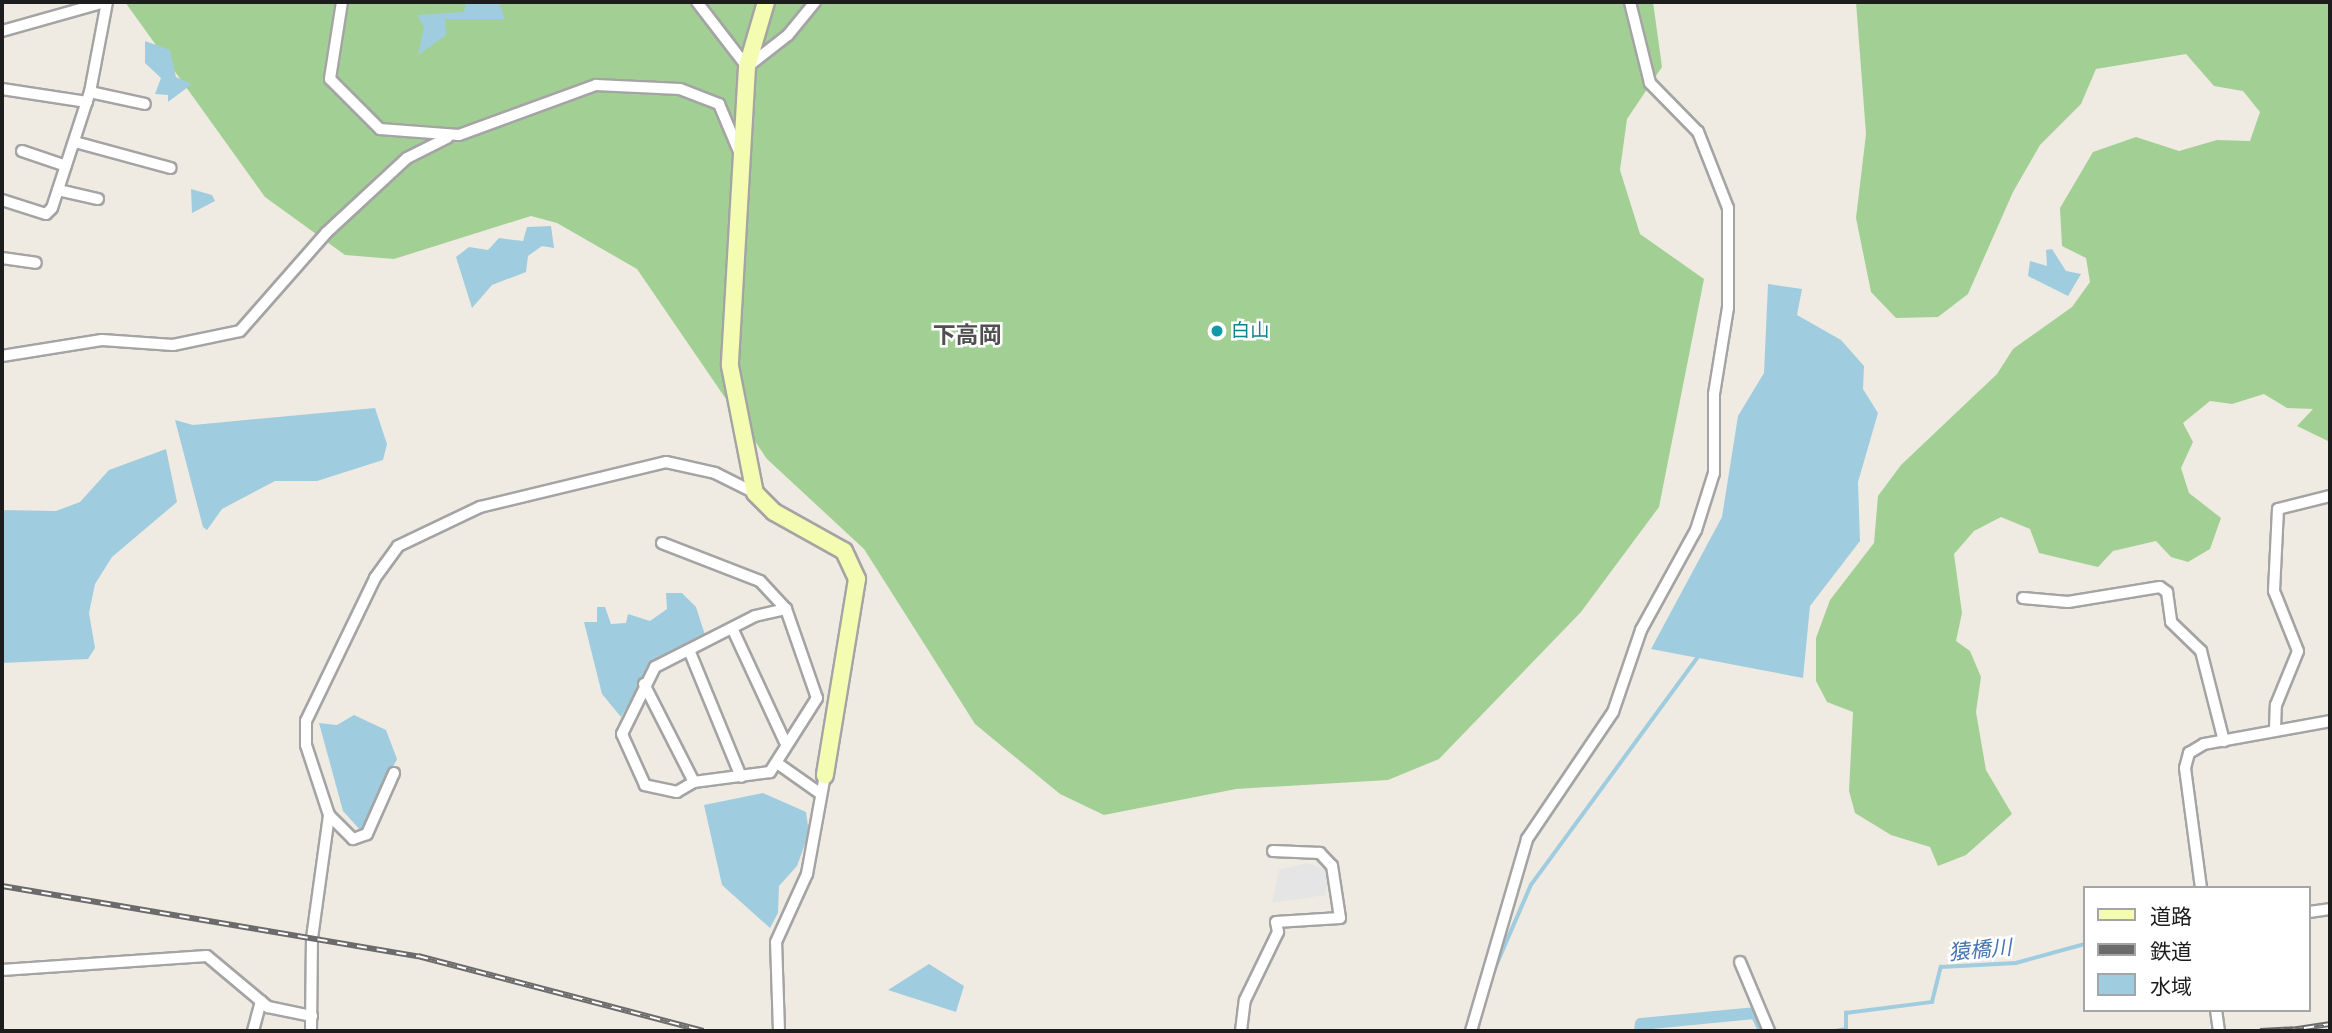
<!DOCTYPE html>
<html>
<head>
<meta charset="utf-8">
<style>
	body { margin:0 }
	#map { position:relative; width:2332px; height:1033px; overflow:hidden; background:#efebe2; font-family:Quicksand,"Noto Sans JP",sans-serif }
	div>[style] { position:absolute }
	.forest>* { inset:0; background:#a2d094 }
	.parking>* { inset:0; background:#e5e5e5 }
	.water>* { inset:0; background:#a0ccdf }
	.stream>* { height:3.5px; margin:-1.75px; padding:0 1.75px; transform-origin:1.75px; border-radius:1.75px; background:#a0ccdf }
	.canal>* { height:12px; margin:-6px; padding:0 6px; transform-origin:6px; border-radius:6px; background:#a0ccdf }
	.roads { filter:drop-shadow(2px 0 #a4a4a4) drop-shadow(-2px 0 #a4a4a4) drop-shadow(0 2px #a4a4a4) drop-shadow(0 -2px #a4a4a4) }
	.street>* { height:10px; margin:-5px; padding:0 5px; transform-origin:5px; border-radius:5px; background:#fff }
	.secondary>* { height:16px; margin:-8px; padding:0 8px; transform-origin:8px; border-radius:8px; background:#f4fcb2 }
	.rail>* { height:6px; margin-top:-3px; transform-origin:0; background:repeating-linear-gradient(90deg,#fff 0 10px,#6b6b6b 0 20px); box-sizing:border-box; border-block:2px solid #6b6b6b }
	.dots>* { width:19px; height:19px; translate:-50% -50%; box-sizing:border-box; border:4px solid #fff; border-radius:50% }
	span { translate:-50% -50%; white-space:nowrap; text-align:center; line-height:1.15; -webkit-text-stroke:5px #fff; paint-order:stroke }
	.culture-label { font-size:19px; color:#0d838f }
	.left { translate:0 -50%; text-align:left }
	.water-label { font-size:21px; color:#4574b0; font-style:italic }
	.quarter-label { font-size:23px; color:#505050; font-weight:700 }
	.frame { position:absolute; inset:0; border:4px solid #1d1d1d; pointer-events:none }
	.legend { position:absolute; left:2083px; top:886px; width:228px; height:126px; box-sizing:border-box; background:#fff; border:2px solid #a5a5a5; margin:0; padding:9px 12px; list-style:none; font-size:21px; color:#1d1d1d }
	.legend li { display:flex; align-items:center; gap:14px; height:35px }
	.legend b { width:35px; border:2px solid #a5a5a5 }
</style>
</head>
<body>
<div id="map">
	<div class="forest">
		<div style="clip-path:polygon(125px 2px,1653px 2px,1662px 67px,1627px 119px,1620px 170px,1640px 234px,1704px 279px,1659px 507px,1581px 612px,1439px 759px,1388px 780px,1236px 789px,1104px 815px,1060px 794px,975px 724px,864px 549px,767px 459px,637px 269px,557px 223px,531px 216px,394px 259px,345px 255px,265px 197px)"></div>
		<div style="clip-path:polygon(1856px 2px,2330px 2px,2330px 442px,2297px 426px,2313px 409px,2287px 408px,2264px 394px,2232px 404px,2210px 401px,2183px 423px,2193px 442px,2181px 468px,2189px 493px,2221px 518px,2210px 549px,2188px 562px,2171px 557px,2156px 541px,2113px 551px,2098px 567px,2039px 553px,2030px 529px,2001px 517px,1974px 531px,1954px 554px,1962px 613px,1956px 641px,1970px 651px,1981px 677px,1976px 712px,1986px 770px,2012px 814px,1966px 855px,1938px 866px,1930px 847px,1891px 835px,1855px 813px,1849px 791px,1853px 712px,1827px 702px,1816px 681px,1816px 638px,1830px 600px,1874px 543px,1878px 496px,1901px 465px,1997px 374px,2013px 349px,2072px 307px,2090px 282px,2086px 258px,2062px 246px,2060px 208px,2093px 152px,2136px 137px,2179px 151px,2217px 140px,2250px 141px,2260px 112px,2243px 91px,2214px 86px,2186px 54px,2096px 69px,2081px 104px,2040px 145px,2013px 192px,1968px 294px,1938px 317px,1896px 318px,1871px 292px,1856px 218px,1866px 134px)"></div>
	</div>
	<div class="parking">
		<div style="clip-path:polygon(1307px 863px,1331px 871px,1325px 895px,1272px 903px,1279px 870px)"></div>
	</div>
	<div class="water">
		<div style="clip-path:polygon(466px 2px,499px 2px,505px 19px,445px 19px,446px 35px,418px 55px,424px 27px,417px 15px,464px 12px)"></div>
		<div style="clip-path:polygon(145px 41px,170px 50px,176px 77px,192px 84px,168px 102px,168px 95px,155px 94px,161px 78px,145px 63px)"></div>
		<div style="clip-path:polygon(191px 189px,212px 195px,215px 201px,192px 213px)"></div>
		<div style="clip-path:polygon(551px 226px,554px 248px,542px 246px,528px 256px,526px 272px,492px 285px,472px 308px,456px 257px,469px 247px,488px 250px,499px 238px,523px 241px,527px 227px)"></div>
		<div style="clip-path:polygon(2052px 249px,2066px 271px,2081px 274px,2068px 296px,2028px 276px,2030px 261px,2047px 266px,2046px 250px)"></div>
		<div style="clip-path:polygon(1768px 284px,1802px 289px,1797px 315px,1841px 340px,1864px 366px,1863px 389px,1878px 413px,1858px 482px,1860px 541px,1810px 606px,1803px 678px,1651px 649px,1722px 517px,1738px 416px,1764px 373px)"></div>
		<div style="clip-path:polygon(375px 408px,387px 444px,383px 460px,317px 481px,275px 481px,222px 509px,207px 530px,203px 527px,175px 420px,193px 425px)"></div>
		<div style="clip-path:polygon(166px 449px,177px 502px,112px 557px,95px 584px,89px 613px,95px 648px,88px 659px,2px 663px,2px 510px,56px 511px,80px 502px,109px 470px)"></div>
		<div style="clip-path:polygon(666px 593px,682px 593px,696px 607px,706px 638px,694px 639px,650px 667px,621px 717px,602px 694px,584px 622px,597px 622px,597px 607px,605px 607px,611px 624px,626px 623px,628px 614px,650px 621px,667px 609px)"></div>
		<div style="clip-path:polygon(354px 715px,386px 730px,397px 759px,361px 831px,343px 811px,319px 723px,337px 725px)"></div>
		<div style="clip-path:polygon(763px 793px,806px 812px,809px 833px,797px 866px,779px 886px,778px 913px,770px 928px,722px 885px,704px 805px)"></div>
		<div style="clip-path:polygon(929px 964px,964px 986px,956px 1012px,888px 990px)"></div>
	</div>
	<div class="stream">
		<div style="left:1492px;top:975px;width:98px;rotate:-66.6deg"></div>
		<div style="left:1531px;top:885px;width:286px;rotate:-53.8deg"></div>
		<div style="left:1477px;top:1031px;width:9px;rotate:-77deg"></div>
		<div style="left:1835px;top:1031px;width:11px;rotate:-10deg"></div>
		<div style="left:1846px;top:1029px;width:16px;rotate:-90deg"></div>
		<div style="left:1846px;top:1013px;width:87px;rotate:-7.3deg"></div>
		<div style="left:1932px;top:1002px;width:36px;rotate:-76deg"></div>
		<div style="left:1941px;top:967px;width:75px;rotate:-3.1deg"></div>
		<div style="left:2016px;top:963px;width:72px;rotate:-15.4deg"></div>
	</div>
	<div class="canal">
		<div style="left:1640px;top:1031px;width:7px;rotate:-82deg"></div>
		<div style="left:1641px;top:1024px;width:116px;rotate:-5.5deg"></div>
		<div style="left:1756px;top:1013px;width:17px;rotate:65deg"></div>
	</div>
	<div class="roads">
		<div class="street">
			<div style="left:342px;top:2px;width:78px;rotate:98.9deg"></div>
			<div style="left:330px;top:79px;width:71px;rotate:45deg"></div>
			<div style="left:380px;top:129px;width:79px;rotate:4.3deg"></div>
			<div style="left:459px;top:135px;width:146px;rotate:-20.1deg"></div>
			<div style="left:596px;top:85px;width:84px;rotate:2.7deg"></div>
			<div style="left:680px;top:89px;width:42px;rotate:21deg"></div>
			<div style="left:719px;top:104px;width:54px;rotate:67.2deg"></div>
			<div style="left:697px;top:2px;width:82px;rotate:52.4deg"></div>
			<div style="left:747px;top:67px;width:52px;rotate:-38deg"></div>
			<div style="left:788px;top:35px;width:43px;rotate:-50.7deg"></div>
			<div style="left:2px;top:31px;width:107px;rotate:-15.7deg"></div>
			<div style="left:2px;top:89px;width:86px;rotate:8.7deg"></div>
			<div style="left:90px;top:92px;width:56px;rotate:12.3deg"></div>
			<div style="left:75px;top:142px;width:99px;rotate:15.2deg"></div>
			<div style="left:22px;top:151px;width:46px;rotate:18.8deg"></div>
			<div style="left:58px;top:190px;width:41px;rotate:12.7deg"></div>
			<div style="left:2px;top:200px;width:46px;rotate:17.7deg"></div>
			<div style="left:46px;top:214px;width:8px;rotate:-45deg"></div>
			<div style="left:52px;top:208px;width:122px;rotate:-71.9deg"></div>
			<div style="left:90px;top:92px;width:92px;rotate:-79.3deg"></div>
			<div style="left:2px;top:258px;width:34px;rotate:8deg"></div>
			<div style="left:2px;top:356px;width:101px;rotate:-9.1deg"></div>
			<div style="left:102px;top:340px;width:71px;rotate:4deg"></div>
			<div style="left:173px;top:345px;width:68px;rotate:-11.8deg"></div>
			<div style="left:240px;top:331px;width:130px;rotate:-48.7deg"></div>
			<div style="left:326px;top:233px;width:110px;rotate:-42.8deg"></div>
			<div style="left:407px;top:158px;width:45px;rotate:-26.6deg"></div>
			<div style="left:662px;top:543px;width:105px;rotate:21.2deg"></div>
			<div style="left:760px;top:581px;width:38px;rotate:47deg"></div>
			<div style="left:786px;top:609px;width:94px;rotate:70.8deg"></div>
			<div style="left:817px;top:698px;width:88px;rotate:122.4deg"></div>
			<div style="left:770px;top:772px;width:77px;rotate:172.5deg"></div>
			<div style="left:694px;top:782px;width:20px;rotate:150deg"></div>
			<div style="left:677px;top:792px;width:33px;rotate:-168deg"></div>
			<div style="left:645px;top:785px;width:56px;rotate:-114.3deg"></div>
			<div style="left:622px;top:734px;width:75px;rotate:-63.8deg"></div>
			<div style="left:655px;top:667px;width:112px;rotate:-27deg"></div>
			<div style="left:755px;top:616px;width:32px;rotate:-13deg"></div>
			<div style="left:2023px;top:598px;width:45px;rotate:5.1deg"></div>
			<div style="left:2068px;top:602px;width:93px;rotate:-9.3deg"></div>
			<div style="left:2160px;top:587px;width:9px;rotate:36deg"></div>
			<div style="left:2167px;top:592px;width:30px;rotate:82deg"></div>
			<div style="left:2171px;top:622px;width:42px;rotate:44deg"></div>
			<div style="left:2201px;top:651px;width:93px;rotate:75.7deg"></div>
			<div style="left:733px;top:630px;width:123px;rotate:65.1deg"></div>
			<div style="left:689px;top:650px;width:137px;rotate:67.7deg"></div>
			<div style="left:644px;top:684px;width:110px;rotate:63deg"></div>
			<div style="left:2275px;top:729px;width:24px;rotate:-88deg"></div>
			<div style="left:2276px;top:705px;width:58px;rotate:-67.8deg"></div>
			<div style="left:2298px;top:651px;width:65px;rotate:-111.8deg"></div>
			<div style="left:2274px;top:591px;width:82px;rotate:-87.2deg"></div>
			<div style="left:2278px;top:509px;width:54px;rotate:-14deg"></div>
			<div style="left:777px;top:763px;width:54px;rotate:35.2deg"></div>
			<div style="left:394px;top:773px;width:67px;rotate:113.9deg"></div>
			<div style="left:367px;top:834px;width:15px;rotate:160deg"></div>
			<div style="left:353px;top:839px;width:34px;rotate:-135deg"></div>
			<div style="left:329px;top:815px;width:74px;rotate:-108.2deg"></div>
			<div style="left:306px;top:745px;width:24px;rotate:-90deg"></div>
			<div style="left:306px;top:721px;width:159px;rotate:-64.2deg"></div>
			<div style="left:375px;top:578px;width:39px;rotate:-54deg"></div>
			<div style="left:398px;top:546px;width:91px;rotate:-25.4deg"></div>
			<div style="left:480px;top:507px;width:191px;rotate:-13.6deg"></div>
			<div style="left:666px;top:462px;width:50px;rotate:12.7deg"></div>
			<div style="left:715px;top:473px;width:45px;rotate:26.6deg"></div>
			<div style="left:2201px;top:888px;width:121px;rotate:-97.6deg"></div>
			<div style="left:2185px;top:768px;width:16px;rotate:-75deg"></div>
			<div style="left:2189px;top:753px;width:17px;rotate:-31deg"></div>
			<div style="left:2204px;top:744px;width:128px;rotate:-10.3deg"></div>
			<div style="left:2309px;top:912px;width:21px;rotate:-8deg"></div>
			<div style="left:1740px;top:962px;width:75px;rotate:67.2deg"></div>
			<div style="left:2px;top:970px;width:205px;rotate:-3.9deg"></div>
			<div style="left:207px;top:956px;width:80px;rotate:39.9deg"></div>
			<div style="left:268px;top:1007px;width:45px;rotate:11.6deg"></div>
			<div style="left:2216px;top:1010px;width:21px;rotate:82deg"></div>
			<div style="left:253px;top:1031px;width:31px;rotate:-75deg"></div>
			<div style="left:311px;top:1031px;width:93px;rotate:-89.4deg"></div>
			<div style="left:312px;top:938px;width:124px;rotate:-82.1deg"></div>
			<div style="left:779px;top:1031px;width:89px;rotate:-91.9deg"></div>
			<div style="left:776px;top:942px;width:75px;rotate:-65.5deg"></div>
			<div style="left:807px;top:874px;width:101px;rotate:-79.7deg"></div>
			<div style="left:1241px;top:1031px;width:31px;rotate:-83deg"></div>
			<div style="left:1245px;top:1000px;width:76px;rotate:-64.1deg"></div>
			<div style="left:1278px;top:932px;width:10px;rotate:-101deg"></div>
			<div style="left:1276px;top:922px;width:64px;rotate:-3.6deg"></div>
			<div style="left:1340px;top:918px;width:53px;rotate:-98.7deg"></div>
			<div style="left:1332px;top:866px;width:18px;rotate:-133deg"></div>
			<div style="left:1320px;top:853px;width:47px;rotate:-177.6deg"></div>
			<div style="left:1471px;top:1031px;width:200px;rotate:-73.7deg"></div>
			<div style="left:1527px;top:839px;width:153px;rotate:-55.9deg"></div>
			<div style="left:1613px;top:712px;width:87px;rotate:-71.1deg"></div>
			<div style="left:1641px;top:630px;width:114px;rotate:-61.2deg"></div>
			<div style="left:1696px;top:530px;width:60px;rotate:-72.5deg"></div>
			<div style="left:1714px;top:473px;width:79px;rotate:-90deg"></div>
			<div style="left:1714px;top:394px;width:87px;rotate:-80.8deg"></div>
			<div style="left:1728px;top:308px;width:100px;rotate:-90deg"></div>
			<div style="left:1728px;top:208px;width:82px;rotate:-111.5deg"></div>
			<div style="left:1698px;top:132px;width:69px;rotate:-134.4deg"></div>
			<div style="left:1650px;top:83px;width:83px;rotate:-103.9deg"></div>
		</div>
		<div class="secondary">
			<div style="left:766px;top:2px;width:68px;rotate:106.3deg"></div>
			<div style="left:747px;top:67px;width:299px;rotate:93.3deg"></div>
			<div style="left:730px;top:366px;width:129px;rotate:78.9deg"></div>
			<div style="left:755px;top:493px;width:27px;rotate:45deg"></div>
			<div style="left:774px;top:512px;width:80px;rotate:29.1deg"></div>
			<div style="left:844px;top:551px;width:31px;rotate:65deg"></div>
			<div style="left:857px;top:579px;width:199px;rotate:99.3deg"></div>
		</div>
	</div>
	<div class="rail">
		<div style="left:2px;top:886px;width:422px;rotate:9.6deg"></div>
		<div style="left:418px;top:956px;width:295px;rotate:14.7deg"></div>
		<div style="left:2260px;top:1031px;width:33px;rotate:-3deg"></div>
		<div style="left:2284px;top:1031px;width:47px;rotate:-8.7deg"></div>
	</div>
	<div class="dots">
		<div style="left:1217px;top:331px;background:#0f9aa8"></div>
	</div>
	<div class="culture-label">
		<span class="left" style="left:1231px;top:331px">白山</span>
	</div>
	<div class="water-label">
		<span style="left:1980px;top:949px;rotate:-5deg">猿橋川</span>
	</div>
	<div class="quarter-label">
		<span style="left:967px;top:335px">下高岡</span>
	</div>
	<div class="frame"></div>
	<ul class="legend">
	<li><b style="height:9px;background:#f4fcb2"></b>道路</li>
	<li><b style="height:9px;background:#6b6b6b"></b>鉄道</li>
	<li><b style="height:19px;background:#a0ccdf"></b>水域</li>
	</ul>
</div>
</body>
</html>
